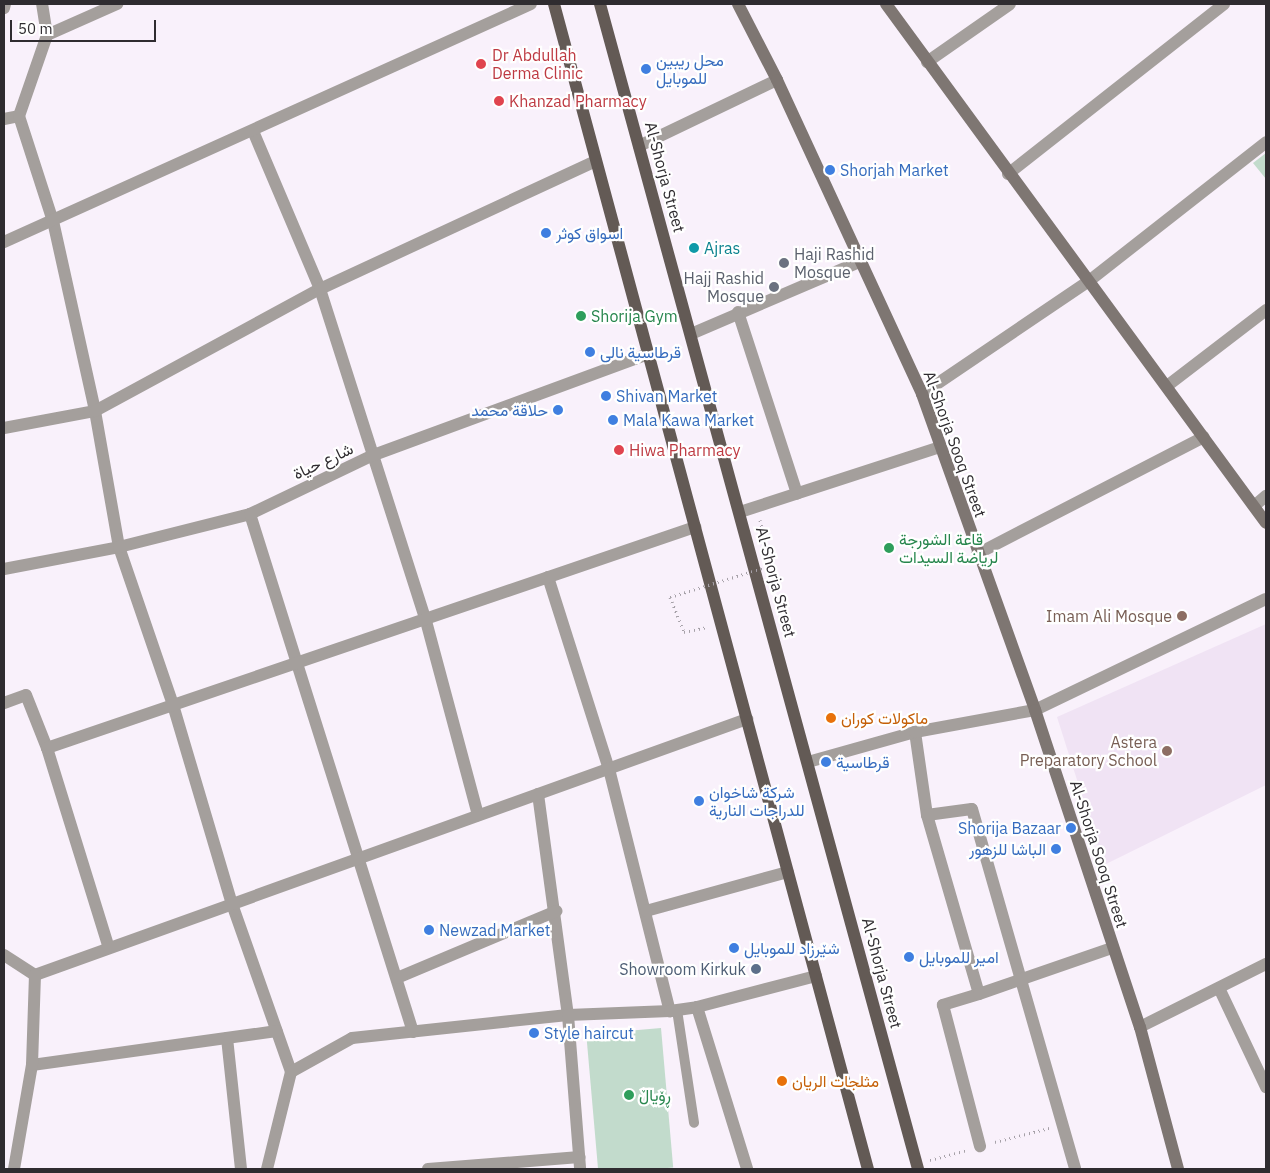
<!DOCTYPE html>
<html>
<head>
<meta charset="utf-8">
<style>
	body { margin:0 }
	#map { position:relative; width:1270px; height:1173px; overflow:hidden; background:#f9f1fb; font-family:"IBM Plex Sans",Vazirmatn,sans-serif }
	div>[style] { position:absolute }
	.built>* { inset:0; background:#f0e3f4 }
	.green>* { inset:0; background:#c2dbcc; transform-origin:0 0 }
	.path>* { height:3px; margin-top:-1.5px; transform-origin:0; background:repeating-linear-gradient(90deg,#a6a1a8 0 1px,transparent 0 5px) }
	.lane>* { height:10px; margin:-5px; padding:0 5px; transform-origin:5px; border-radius:5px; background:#a49f9c }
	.street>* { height:12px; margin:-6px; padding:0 6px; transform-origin:6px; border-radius:6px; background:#a49f9c }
	.secondary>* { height:12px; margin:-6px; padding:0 6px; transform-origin:6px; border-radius:6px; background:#7e7672 }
	.primary>* { height:12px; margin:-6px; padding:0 6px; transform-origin:6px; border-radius:6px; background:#635a55 }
	.path-bridge>* { height:3px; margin-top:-1.5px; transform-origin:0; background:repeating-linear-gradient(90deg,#a6a1a8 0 1px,transparent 0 5px) }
	.dots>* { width:14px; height:14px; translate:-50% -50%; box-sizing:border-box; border:2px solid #fff; border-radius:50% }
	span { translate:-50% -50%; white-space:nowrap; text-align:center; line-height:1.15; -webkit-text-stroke:4.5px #fff; paint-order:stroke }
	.health-label { font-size:16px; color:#be3a42 }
	.left { translate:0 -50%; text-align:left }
	.shop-label { font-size:16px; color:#366cbe }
	.right { translate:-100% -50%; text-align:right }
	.street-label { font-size:16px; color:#2f2c30 }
	.culture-label { font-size:16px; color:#0d838f }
	.worship-label { font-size:16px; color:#5b616d }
	.leisure-label { font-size:16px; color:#27864d }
	.education-label { font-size:16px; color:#785e54 }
	.food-label { font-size:16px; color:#c56008 }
	.service-label { font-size:16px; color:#4e5e75 }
	.frame { position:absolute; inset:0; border:5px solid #2f2c30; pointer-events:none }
	.scale { position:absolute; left:10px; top:20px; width:146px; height:22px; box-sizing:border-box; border:2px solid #2f2c30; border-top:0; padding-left:6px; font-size:15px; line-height:18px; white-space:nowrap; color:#2f2c30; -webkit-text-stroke:4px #fff; paint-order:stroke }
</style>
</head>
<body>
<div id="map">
	<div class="built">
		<div style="clip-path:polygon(1266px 624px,1266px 785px,1104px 865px,1057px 717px)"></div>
	</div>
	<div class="green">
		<div style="clip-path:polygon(1266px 153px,1266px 179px,1253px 163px)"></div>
		<div style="left:661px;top:1028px;width:140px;height:75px;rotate:85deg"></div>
	</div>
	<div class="path">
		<div style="left:760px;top:520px;width:47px;rotate:75.1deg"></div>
		<div style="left:670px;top:597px;width:38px;rotate:68deg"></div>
		<div style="left:684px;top:632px;width:24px;rotate:-12deg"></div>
		<div style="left:995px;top:1142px;width:56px;rotate:-14.5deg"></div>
		<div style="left:930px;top:1160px;width:38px;rotate:-15deg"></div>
	</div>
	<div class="lane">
		<div style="left:677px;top:1010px;width:114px;rotate:81.4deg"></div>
	</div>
	<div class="street">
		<div style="left:4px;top:8px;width:4px;rotate:-76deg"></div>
		<div style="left:47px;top:35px;width:77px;rotate:-23.9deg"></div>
		<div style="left:927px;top:62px;width:101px;rotate:-34.9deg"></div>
		<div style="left:19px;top:116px;width:110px;rotate:72.1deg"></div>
		<div style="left:53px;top:221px;width:195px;rotate:77.5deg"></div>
		<div style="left:95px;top:411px;width:138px;rotate:80deg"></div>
		<div style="left:119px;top:547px;width:167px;rotate:71.1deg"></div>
		<div style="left:173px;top:705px;width:208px;rotate:73.5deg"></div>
		<div style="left:232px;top:904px;width:178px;rotate:70.6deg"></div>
		<div style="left:291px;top:1072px;width:100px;rotate:103.9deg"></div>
		<div style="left:4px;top:119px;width:15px;rotate:-11deg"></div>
		<div style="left:19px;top:116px;width:86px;rotate:-70.9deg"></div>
		<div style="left:47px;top:35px;width:31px;rotate:-99deg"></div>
		<div style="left:253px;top:131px;width:172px;rotate:67deg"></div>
		<div style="left:320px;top:289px;width:349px;rotate:72.3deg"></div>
		<div style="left:426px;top:621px;width:201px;rotate:75deg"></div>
		<div style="left:639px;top:146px;width:153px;rotate:-25.6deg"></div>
		<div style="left:1008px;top:174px;width:275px;rotate:-38.2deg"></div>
		<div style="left:4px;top:242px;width:578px;rotate:-24.3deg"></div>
		<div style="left:738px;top:312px;width:191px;rotate:72deg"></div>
		<div style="left:691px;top:334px;width:185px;rotate:-23.2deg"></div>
		<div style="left:1167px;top:386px;width:125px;rotate:-37.5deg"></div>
		<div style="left:922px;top:394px;width:202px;rotate:-34.1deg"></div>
		<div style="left:1089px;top:281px;width:225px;rotate:-38.1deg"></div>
		<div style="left:4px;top:428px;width:93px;rotate:-10.6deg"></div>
		<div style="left:95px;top:411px;width:256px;rotate:-28.5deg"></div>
		<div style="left:320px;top:289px;width:304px;rotate:-24.9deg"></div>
		<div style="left:1254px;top:506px;width:16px;rotate:-40deg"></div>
		<div style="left:740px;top:512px;width:210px;rotate:-18deg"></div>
		<div style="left:250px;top:514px;width:543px;rotate:72.53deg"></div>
		<div style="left:977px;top:554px;width:255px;rotate:-27.3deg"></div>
		<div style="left:4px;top:569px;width:117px;rotate:-10.8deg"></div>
		<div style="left:119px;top:547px;width:135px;rotate:-14.1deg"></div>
		<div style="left:250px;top:514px;width:134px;rotate:-25.6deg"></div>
		<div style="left:371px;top:456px;width:295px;rotate:-20.2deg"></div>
		<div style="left:548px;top:577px;width:201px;rotate:72.4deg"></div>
		<div style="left:609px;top:769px;width:250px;rotate:75.9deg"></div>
		<div style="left:4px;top:703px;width:23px;rotate:-20deg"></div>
		<div style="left:26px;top:695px;width:57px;rotate:68.4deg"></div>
		<div style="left:47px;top:748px;width:209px;rotate:72.8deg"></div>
		<div style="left:915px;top:732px;width:84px;rotate:81.8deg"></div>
		<div style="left:927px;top:815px;width:186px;rotate:73.8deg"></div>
		<div style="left:979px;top:994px;width:38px;rotate:163deg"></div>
		<div style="left:943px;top:1005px;width:146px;rotate:75.3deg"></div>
		<div style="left:47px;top:748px;width:685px;rotate:-18.83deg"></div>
		<div style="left:808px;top:762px;width:111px;rotate:-15.7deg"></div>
		<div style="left:915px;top:732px;width:122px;rotate:-10.4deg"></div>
		<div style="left:1035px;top:710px;width:256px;rotate:-25.7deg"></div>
		<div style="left:538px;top:794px;width:223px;rotate:82.3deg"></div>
		<div style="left:568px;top:1015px;width:154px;rotate:85.5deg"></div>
		<div style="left:927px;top:815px;width:45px;rotate:-7.6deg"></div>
		<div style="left:972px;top:809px;width:374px;rotate:74deg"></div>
		<div style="left:646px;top:911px;width:147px;rotate:-15.4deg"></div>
		<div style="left:4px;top:955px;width:37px;rotate:33deg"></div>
		<div style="left:35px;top:975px;width:757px;rotate:-19.78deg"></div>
		<div style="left:397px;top:978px;width:173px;rotate:-22.8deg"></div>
		<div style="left:1219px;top:988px;width:110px;rotate:64.6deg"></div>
		<div style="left:979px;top:994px;width:141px;rotate:-19.1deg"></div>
		<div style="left:697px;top:1007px;width:170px;rotate:72.8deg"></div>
		<div style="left:1140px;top:1027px;width:141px;rotate:-26.6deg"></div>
		<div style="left:227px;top:1038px;width:132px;rotate:83.9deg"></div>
		<div style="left:32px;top:1065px;width:247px;rotate:-7.9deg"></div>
		<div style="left:291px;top:1072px;width:70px;rotate:-29.1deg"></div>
		<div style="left:352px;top:1038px;width:217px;rotate:-6.1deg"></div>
		<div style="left:568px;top:1015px;width:102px;rotate:-2.2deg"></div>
		<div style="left:670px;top:1011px;width:27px;rotate:-8deg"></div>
		<div style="left:697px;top:1007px;width:123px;rotate:-14.6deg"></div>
		<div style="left:14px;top:1169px;width:106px;rotate:-80.2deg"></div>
		<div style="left:32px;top:1065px;width:90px;rotate:-88.1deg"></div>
		<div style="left:428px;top:1169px;width:152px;rotate:-4.5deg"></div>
	</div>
	<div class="secondary">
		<div style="left:738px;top:4px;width:85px;rotate:62.8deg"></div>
		<div style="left:777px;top:80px;width:346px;rotate:65.2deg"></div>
		<div style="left:922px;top:394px;width:336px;rotate:70.3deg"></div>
		<div style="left:1035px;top:710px;width:334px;rotate:71.7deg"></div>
		<div style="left:1140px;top:1027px;width:147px;rotate:75deg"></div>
		<div style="left:886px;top:4px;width:643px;rotate:53.79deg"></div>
	</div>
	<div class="primary">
		<div style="left:554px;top:4px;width:1207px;rotate:74.92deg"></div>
		<div style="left:600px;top:4px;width:1208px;rotate:74.73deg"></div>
	</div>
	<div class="path-bridge">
		<div style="left:670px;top:597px;width:107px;rotate:-17.4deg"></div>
	</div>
	<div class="dots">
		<div style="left:481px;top:64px;background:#e0444e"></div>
		<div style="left:646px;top:69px;background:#3f7fe0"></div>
		<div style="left:499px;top:101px;background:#e0444e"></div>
		<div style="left:830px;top:170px;background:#3f7fe0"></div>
		<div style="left:546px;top:233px;background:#3f7fe0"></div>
		<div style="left:694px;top:248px;background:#0f9aa8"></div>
		<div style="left:784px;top:263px;background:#6b7280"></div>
		<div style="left:774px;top:287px;background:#6b7280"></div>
		<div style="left:581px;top:316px;background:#2e9e5b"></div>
		<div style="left:590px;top:352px;background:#3f7fe0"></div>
		<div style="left:606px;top:396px;background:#3f7fe0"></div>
		<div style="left:558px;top:410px;background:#3f7fe0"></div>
		<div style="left:613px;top:420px;background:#3f7fe0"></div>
		<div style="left:619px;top:450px;background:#e0444e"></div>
		<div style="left:889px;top:548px;background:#2e9e5b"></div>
		<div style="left:1182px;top:616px;background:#8d6e63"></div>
		<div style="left:831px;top:718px;background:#e8710a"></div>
		<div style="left:1167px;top:751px;background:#8d6e63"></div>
		<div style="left:826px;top:762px;background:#3f7fe0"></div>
		<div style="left:699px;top:801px;background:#3f7fe0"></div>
		<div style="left:1071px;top:828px;background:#3f7fe0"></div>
		<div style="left:1056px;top:849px;background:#3f7fe0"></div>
		<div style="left:429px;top:930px;background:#3f7fe0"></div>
		<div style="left:734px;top:948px;background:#3f7fe0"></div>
		<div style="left:909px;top:957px;background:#3f7fe0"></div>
		<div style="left:756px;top:969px;background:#5c6f8a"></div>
		<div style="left:534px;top:1033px;background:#3f7fe0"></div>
		<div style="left:782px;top:1081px;background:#e8710a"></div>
		<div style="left:629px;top:1095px;background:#2e9e5b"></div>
	</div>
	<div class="health-label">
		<span class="left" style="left:492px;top:64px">Dr Abdullah<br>Derma Clinic</span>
		<span class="left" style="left:509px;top:101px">Khanzad Pharmacy</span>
		<span class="left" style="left:629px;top:450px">Hiwa Pharmacy</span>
	</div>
	<div class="shop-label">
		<span class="left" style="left:656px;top:69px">محل ريبين<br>للموبايل</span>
		<span class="left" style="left:840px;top:170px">Shorjah Market</span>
		<span class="left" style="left:556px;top:233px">اسواق كوثر</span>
		<span class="left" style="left:600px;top:352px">قرطاسية نالى</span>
		<span class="left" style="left:616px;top:396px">Shivan Market</span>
		<span class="right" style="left:548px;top:410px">حلاقة محمد</span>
		<span class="left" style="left:623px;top:420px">Mala Kawa Market</span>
		<span class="left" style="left:836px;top:762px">قرطاسية</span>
		<span class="left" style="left:709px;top:801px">شركة شاخوان<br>للدراجات النارية</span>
		<span class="right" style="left:1061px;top:828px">Shorija Bazaar</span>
		<span class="right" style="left:1046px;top:849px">الباشا للزهور</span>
		<span class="left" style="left:439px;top:930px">Newzad Market</span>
		<span class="left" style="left:744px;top:948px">شێرزاد للموبايل</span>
		<span class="left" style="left:919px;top:957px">امير للموبايل</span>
		<span class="left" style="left:544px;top:1033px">Style haircut</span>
	</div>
	<div class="street-label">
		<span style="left:665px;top:177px;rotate:75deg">Al-Shorja Street</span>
		<span style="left:955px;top:444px;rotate:70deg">Al-Shorja Sooq Street</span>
		<span style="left:323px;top:461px;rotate:-25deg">شارع حياة</span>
		<span style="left:776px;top:582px;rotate:75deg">Al-Shorja Street</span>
		<span style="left:1099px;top:854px;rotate:72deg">Al-Shorja Sooq Street</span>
		<span style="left:882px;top:973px;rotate:75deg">Al-Shorja Street</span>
	</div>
	<div class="culture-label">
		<span class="left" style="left:704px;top:248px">Ajras</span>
	</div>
	<div class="worship-label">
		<span class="left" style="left:794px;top:263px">Haji Rashid<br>Mosque</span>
		<span class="right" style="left:764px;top:287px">Hajj Rashid<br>Mosque</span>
	</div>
	<div class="leisure-label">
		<span class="left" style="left:591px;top:316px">Shorija Gym</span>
		<span class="left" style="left:899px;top:548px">قاعة الشورجة<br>لرياضة السيدات</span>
		<span class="left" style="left:639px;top:1095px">ڕۆیاڵ</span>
	</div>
	<div class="education-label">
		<span class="right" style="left:1172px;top:616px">Imam Ali Mosque</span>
		<span class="right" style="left:1157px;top:751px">Astera<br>Preparatory School</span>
	</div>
	<div class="food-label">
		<span class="left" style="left:841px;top:718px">ماكولات كوران</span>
		<span class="left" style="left:792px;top:1081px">مثلجات الريان</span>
	</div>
	<div class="service-label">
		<span class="right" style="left:746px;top:969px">Showroom Kirkuk</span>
	</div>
	<div class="frame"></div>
	<div class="scale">50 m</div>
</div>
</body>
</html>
